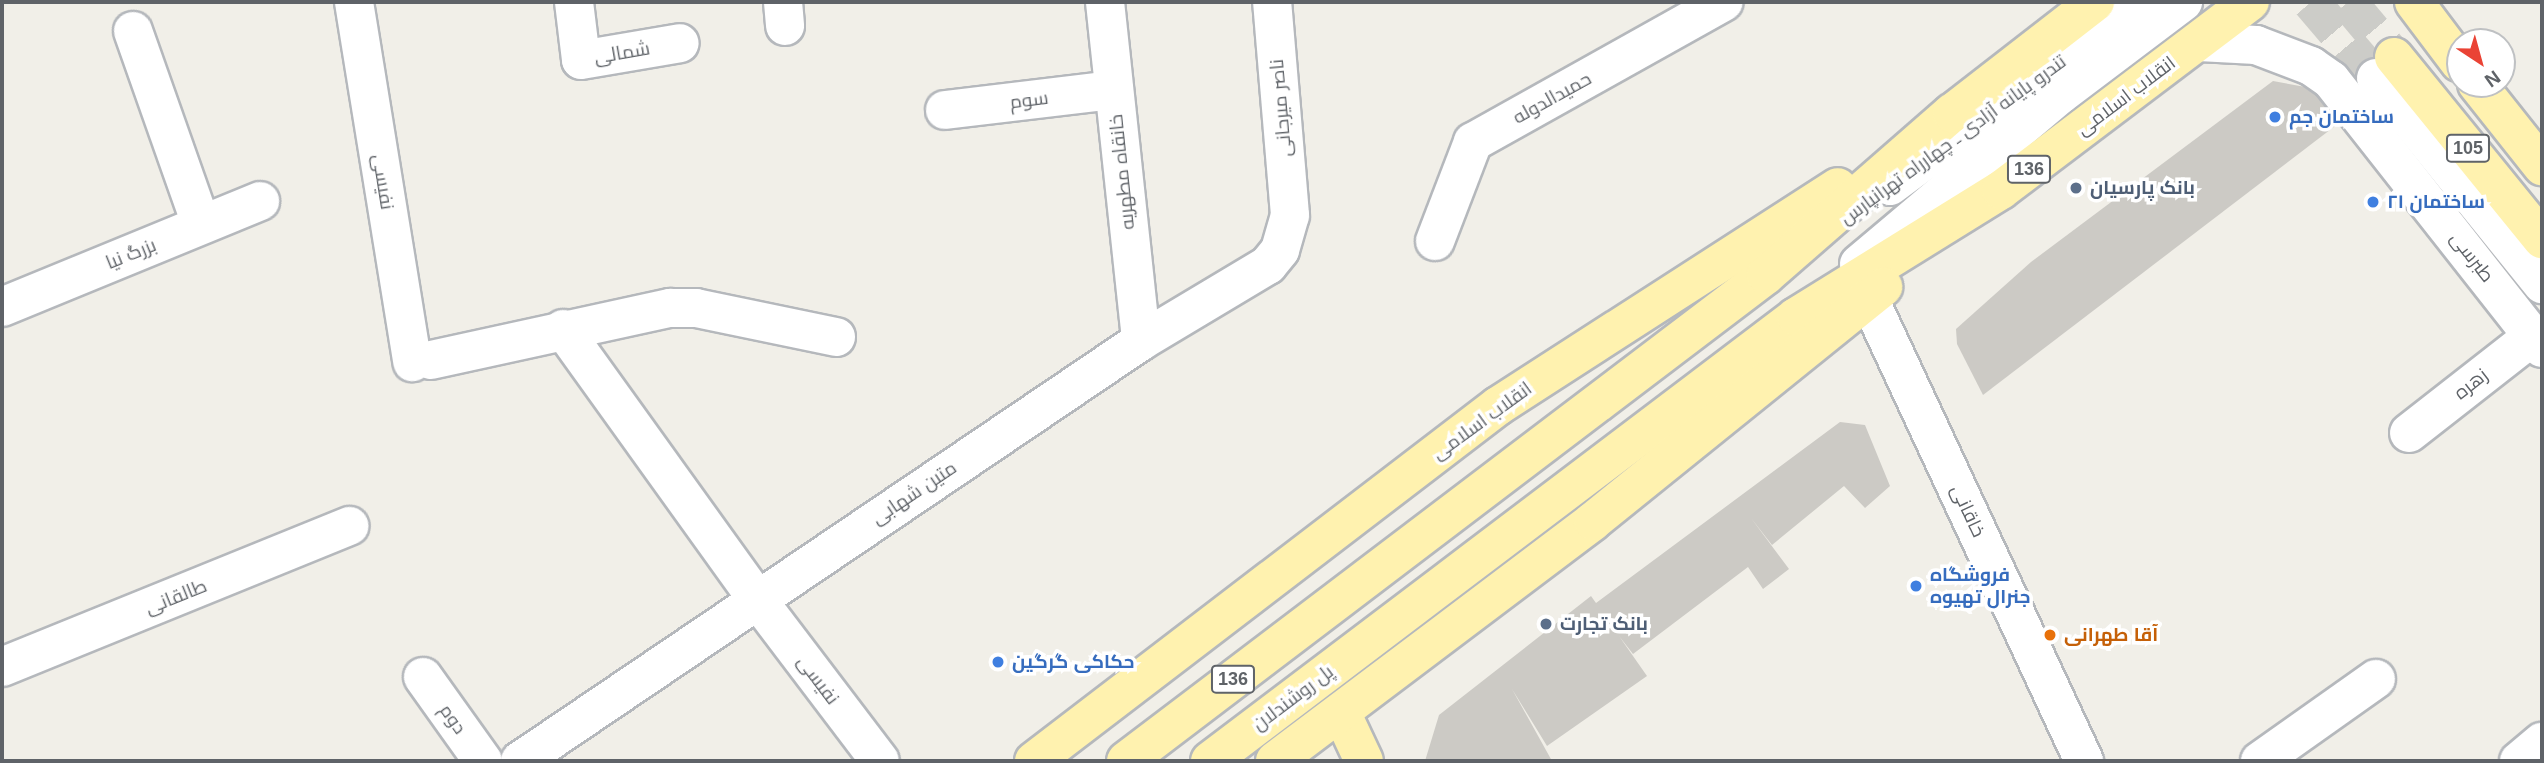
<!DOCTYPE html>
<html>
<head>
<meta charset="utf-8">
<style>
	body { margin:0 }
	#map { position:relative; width:2544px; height:763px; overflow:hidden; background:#f1efe8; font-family:Arial,Cairo,sans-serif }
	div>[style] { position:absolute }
	.building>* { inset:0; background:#cccac5 }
	.minor-tunnel>* { height:38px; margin-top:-19px; transform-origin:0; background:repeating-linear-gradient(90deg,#ccccc8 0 38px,transparent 0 57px) }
	.major-tunnel>* { height:38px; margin-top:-19px; transform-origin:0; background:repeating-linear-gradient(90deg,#ccccc8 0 38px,transparent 0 57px) }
	.roads { filter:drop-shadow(2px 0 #b5b8bc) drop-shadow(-2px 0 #b5b8bc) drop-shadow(0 2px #b5b8bc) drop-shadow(0 -2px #b5b8bc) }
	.minor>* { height:38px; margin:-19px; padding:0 19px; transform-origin:19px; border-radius:19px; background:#fff }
	.major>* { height:38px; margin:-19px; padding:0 19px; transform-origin:19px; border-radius:19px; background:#fff2af }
	.dots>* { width:19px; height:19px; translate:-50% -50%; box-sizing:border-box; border:4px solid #fff; border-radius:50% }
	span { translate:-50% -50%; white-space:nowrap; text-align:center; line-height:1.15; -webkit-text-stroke:7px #fff; paint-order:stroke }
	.shield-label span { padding:2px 5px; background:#fff; border:2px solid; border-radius:5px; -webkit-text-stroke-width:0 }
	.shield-label { font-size:18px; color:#5f6368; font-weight:700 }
	.street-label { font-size:19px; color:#5f6368 }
	.shop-label { font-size:19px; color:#366cbe; font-weight:700 }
	.left { translate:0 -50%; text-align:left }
	.service-label { font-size:19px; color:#4e5e75; font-weight:700 }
	.food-label { font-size:19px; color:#c56008; font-weight:700 }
	.frame { position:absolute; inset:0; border:4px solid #5f6368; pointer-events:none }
	.north { position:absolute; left:2446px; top:28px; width:70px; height:70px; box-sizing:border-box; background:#fff; border:2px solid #bfc1c3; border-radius:50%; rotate:144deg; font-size:19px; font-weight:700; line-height:28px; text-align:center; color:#5f6368 }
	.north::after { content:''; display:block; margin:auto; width:24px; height:32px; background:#ea4335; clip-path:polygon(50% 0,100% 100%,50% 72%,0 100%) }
</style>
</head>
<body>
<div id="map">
	<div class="building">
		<div style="clip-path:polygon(2273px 81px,2311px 88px,2339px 123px,1983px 395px,1957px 344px,1956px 329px,2031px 262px)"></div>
		<div style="clip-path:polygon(1840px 422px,1865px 425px,1890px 486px,1865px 508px,1844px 486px,1772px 545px,1751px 518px,1789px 569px,1763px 589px,1748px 567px,1633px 654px,1619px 636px,1647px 676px,1547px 746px,1512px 689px,1552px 761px,1425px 761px,1439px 715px,1591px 596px,1596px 603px)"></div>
	</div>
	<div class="minor-tunnel">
		<div style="left:2311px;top:2px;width:100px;rotate:49.5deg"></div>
	</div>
	<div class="major-tunnel">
		<div style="left:2348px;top:2px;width:72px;rotate:50.1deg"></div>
	</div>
	<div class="roads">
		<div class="minor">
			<div style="left:354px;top:2px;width:365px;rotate:80.8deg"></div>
			<div style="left:574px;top:2px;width:58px;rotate:83.1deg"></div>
			<div style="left:581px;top:60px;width:100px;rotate:-9.7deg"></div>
			<div style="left:783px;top:2px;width:24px;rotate:85deg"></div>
			<div style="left:1105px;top:2px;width:341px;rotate:83.9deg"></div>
			<div style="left:133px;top:31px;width:205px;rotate:70.6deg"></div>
			<div style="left:2199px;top:42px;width:57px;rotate:3deg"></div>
			<div style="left:2256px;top:45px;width:59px;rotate:20.9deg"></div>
			<div style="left:2311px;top:66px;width:24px;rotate:35deg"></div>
			<div style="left:2331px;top:80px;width:341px;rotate:51.8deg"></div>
			<div style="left:2376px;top:78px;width:265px;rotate:51.1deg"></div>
			<div style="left:945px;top:110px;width:168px;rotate:-6.8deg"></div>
			<div style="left:1890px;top:186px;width:309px;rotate:-36.6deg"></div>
			<div style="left:1435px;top:241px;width:106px;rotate:-69deg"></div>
			<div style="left:1473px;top:142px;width:287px;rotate:-29.2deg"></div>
			<div style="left:1859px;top:264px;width:264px;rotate:-40.1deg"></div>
			<div style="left:2061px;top:94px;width:153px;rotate:-37deg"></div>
			<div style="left:1869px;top:299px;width:510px;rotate:65.04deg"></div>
			<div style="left:2px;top:307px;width:279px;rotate:-22.3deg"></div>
			<div style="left:563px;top:329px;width:332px;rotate:54.3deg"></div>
			<div style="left:757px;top:599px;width:203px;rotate:52.8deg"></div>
			<div style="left:431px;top:360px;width:245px;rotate:-12.3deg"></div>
			<div style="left:670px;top:308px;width:26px"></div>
			<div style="left:696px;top:308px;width:143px;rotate:11.7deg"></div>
			<div style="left:2409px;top:433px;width:157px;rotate:-38deg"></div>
			<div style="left:2px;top:667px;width:375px;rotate:-22.1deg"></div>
			<div style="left:423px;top:677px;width:103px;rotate:54.5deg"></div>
			<div style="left:520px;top:761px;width:750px;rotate:-34.07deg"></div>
			<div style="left:1141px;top:341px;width:148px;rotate:-30.9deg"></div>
			<div style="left:1268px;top:265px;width:19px;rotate:-51deg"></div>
			<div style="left:1280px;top:250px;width:36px;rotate:-74deg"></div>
			<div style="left:1290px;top:215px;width:214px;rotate:-94.8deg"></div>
			<div style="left:2260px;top:761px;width:142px;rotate:-35.3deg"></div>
			<div style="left:2519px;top:761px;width:30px;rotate:-40deg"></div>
		</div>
		<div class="major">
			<div style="left:2414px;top:2px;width:76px;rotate:53deg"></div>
			<div style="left:2394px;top:57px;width:235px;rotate:50.9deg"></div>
			<div style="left:2477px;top:84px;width:105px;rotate:51.6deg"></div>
			<div style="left:1341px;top:712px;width:54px;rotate:64.9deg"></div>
			<div style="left:1034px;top:761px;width:584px;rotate:-37.42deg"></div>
			<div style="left:1498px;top:406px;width:404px;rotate:-32.8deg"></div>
			<div style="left:1126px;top:761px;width:804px;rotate:-37.21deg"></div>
			<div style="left:1766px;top:275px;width:247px;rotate:-41.1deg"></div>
			<div style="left:1952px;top:113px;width:181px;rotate:-37.8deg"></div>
			<div style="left:1210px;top:761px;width:735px;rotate:-37.15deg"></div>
			<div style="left:1796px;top:317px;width:241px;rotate:-31.8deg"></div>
			<div style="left:2001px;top:190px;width:312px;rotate:-37.1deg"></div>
			<div style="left:1275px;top:761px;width:398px;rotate:-37deg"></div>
			<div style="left:1593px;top:521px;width:373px;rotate:-38.9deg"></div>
		</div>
	</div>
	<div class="dots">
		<div style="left:2275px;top:117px;background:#3f7fe0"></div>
		<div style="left:2076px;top:188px;background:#5c6f8a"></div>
		<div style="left:2373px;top:202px;background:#3f7fe0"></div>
		<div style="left:1916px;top:586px;background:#3f7fe0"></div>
		<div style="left:1546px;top:624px;background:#5c6f8a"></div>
		<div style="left:2050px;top:635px;background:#e8710a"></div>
		<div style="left:998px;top:662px;background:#3f7fe0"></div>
	</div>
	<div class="shield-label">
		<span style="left:2468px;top:148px">105</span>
		<span style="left:2029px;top:169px">136</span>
		<span style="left:1233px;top:679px">136</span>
	</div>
	<div class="street-label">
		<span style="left:622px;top:53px;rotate:-10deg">شمالی</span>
		<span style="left:2126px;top:96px;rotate:-37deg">انقلاب اسلامی</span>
		<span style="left:1552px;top:98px;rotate:-29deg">حمیدالدوله</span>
		<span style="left:1029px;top:100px;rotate:-7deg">سوم</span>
		<span style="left:1281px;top:108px;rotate:-95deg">ناصر میرجانی</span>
		<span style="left:1953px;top:140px;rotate:-36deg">تندرو پایانه آزادی ـ چهارراه تهرانپارس</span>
		<span style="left:1122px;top:172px;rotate:-96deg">خانقاه مطهریه</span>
		<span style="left:383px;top:182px;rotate:81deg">نفیسی</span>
		<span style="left:131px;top:254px;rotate:-22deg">بزرگ نیا</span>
		<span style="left:2472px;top:257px;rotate:52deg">طبرسی</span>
		<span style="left:2471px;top:384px;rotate:-38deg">زهره</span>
		<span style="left:1482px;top:421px;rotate:-36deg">انقلاب اسلامی</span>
		<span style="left:914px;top:493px;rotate:-34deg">متین شهابی</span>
		<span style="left:1968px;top:511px;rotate:65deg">خاقانی</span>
		<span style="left:176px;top:597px;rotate:-22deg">طالقانی</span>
		<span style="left:818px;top:680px;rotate:53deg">نفیسی</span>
		<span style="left:1293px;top:698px;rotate:-37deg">پل روشندلان</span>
		<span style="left:453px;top:719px;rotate:55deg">دوم</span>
	</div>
	<div class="shop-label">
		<span class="left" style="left:2289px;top:117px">ساختمان جم</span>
		<span class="left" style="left:2387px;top:202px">ساختمان ۲۱</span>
		<span class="left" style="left:1930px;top:586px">فروشگاه<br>جنرال تهیوه</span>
		<span class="left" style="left:1012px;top:662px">حکاکی گرگین</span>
	</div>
	<div class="service-label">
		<span class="left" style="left:2090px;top:188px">بانک پارسیان</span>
		<span class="left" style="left:1560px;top:624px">بانک تجارت</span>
	</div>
	<div class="food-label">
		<span class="left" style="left:2064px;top:635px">آقا طهرانی</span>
	</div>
	<div class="frame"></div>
	<div class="north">N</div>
</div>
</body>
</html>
